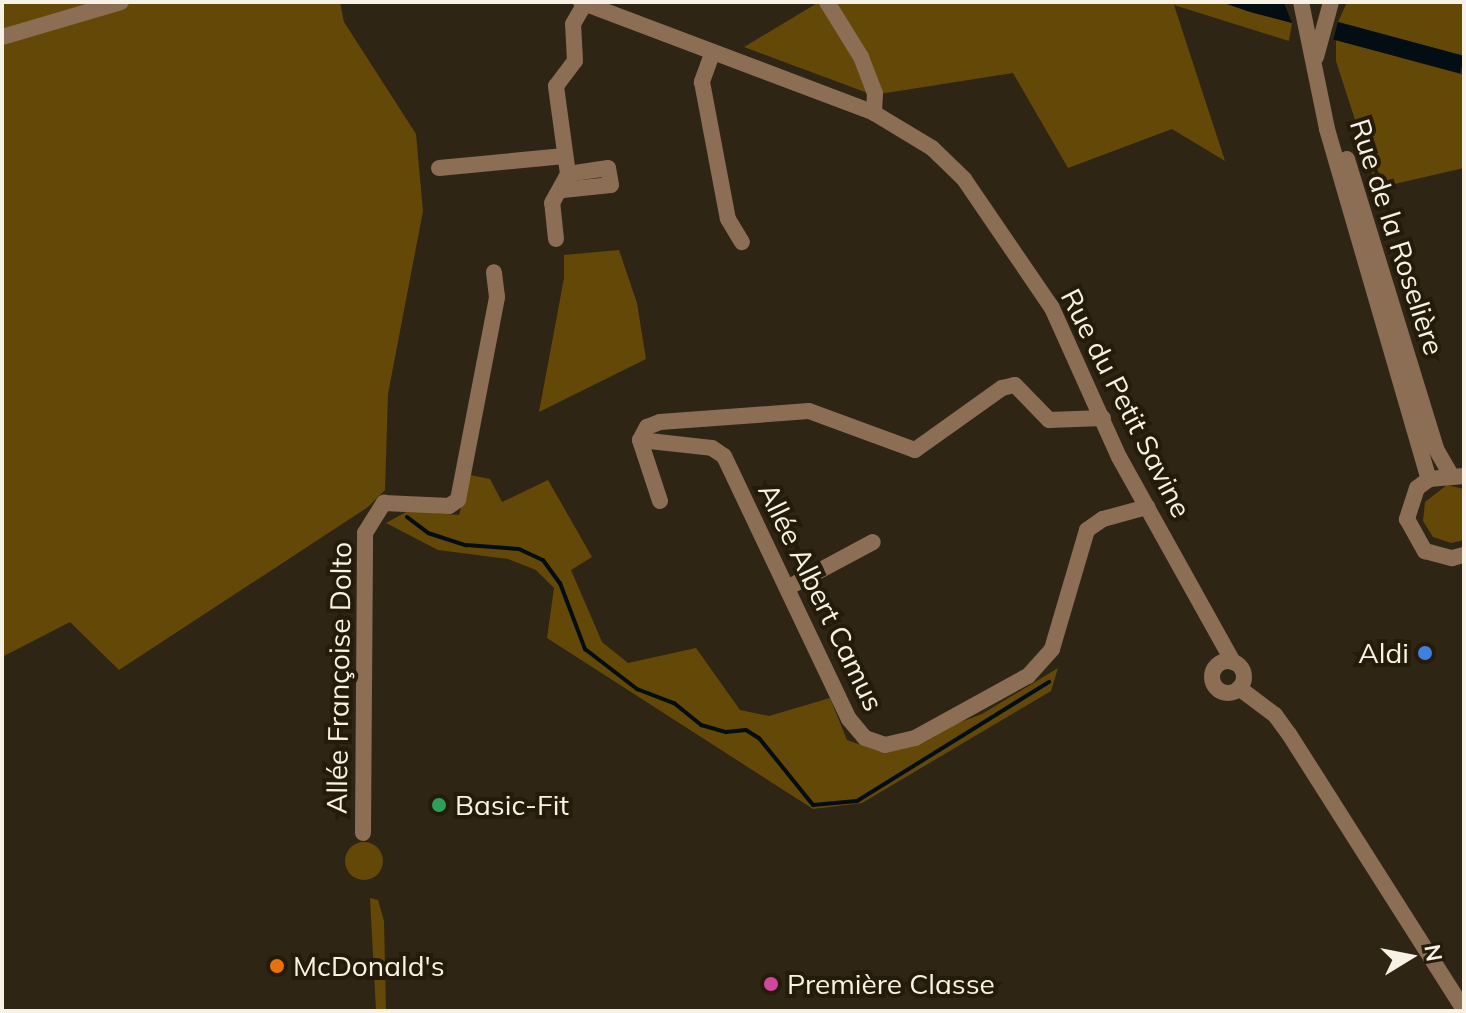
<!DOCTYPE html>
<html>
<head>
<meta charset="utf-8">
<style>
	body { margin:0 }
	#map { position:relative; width:1466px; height:1013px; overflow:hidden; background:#2f2514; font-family:Mulish,sans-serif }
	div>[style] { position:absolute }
	.green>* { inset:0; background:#644808 }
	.round { border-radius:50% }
	.water>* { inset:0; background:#030d14; transform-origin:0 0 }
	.stream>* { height:4px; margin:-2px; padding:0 2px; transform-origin:2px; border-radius:2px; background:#030d14 }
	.minor>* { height:16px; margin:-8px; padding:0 8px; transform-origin:8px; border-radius:8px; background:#8b6e53 }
	.minor>.ring { margin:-8px; padding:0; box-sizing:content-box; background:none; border:16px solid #8b6e53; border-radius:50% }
	.dots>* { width:22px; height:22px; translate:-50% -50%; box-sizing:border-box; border:4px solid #251b0a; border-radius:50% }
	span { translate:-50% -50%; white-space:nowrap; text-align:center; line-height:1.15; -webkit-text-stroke:8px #251b0a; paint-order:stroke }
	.street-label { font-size:28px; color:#f8f1e6 }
	.poi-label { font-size:28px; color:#f8f1e6 }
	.right { translate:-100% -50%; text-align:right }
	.left { translate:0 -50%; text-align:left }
	.frame { position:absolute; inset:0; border:4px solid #f8f1e6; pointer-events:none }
	.north { position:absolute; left:1370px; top:917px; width:80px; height:80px; -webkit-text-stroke:6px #251b0a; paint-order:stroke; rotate:80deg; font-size:22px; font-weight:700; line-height:32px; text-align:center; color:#f8f1e6 }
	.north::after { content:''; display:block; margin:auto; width:28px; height:36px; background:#f8f1e6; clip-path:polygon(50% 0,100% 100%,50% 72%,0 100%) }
</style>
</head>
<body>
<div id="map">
	<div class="green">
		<div style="clip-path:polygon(2px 2px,340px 2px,344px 22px,416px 134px,423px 211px,388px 394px,385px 490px,368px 507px,119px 670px,70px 622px,2px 657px)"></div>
		<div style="clip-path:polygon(819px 2px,1221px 2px,1292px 23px,1289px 41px,1174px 5px,1225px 161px,1172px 129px,1068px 168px,1013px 73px,873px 95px,744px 47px)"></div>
		<div style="clip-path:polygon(1347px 2px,1464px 2px,1464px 56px,1338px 22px)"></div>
		<div style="clip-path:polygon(1336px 40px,1464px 75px,1464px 168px,1377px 188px,1336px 61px)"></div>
		<div style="clip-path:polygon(619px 250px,637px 303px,646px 359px,539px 412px,564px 278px,564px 255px)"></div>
		<div style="clip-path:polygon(470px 475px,490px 479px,502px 502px,548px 480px,592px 557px,571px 570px,602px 642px,628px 663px,696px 648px,740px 710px,769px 716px,830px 698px,847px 740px,881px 752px,982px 714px,1058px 668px,1051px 691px,862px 803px,813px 809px,547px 638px,554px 588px,536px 570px,508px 559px,438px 550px,386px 523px,408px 511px,459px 515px)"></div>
		<div style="clip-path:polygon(1447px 485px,1464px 489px,1464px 540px,1451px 543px,1433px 537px,1423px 521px,1425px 502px)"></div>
		<div class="round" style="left:345px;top:842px;width:38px;height:38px"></div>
		<div style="clip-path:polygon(370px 898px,378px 900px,384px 921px,386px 1011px,376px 1011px)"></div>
	</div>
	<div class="water">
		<div style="clip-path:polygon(1221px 2px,1284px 3px,1292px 23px,1250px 12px)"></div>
		<div style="left:1338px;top:22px;width:131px;height:18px;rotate:15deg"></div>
	</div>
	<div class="stream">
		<div style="left:407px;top:517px;width:26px;rotate:37deg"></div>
		<div style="left:428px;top:533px;width:40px;rotate:18deg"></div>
		<div style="left:466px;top:545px;width:53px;rotate:4.3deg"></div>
		<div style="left:519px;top:549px;width:26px;rotate:25deg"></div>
		<div style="left:543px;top:560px;width:29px;rotate:54deg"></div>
		<div style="left:560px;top:583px;width:71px;rotate:69.3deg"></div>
		<div style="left:585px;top:649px;width:66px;rotate:37.6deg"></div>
		<div style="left:637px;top:689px;width:40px;rotate:21deg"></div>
		<div style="left:674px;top:703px;width:35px;rotate:39deg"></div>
		<div style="left:701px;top:725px;width:26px;rotate:16deg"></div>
		<div style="left:726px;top:732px;width:20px;rotate:-6deg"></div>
		<div style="left:746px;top:730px;width:15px;rotate:32deg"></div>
		<div style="left:759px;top:738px;width:86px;rotate:51.1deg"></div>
		<div style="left:813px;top:805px;width:44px;rotate:-5.2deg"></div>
		<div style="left:857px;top:801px;width:226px;rotate:-31.8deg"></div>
	</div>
	<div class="minor">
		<div style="left:581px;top:2px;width:313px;rotate:20.7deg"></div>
		<div style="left:874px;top:113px;width:68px;rotate:31.1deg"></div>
		<div style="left:932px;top:148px;width:45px;rotate:44.1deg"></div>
		<div style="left:964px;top:179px;width:156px;rotate:55.7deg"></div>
		<div style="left:1052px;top:308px;width:163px;rotate:65.8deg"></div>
		<div style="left:1119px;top:457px;width:235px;rotate:60.9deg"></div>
		<div style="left:827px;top:2px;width:65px;rotate:58.3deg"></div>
		<div style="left:861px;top:57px;width:39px;rotate:69deg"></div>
		<div style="left:875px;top:93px;width:20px;rotate:93deg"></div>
		<div style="left:1301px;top:2px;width:130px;rotate:78.4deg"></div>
		<div style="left:1327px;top:129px;width:365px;rotate:73.8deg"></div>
		<div style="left:2px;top:37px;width:124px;rotate:-16.4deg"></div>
		<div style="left:712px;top:54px;width:30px;rotate:110deg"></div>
		<div style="left:702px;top:82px;width:139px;rotate:79.3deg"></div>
		<div style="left:728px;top:219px;width:27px;rotate:59deg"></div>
		<div style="left:1316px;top:57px;width:57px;rotate:-74.7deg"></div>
		<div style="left:1347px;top:159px;width:303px;rotate:72.9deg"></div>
		<div style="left:1436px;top:449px;width:28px;rotate:60deg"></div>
		<div style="left:439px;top:168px;width:126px;rotate:-5.5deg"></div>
		<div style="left:563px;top:190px;width:48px;rotate:-5.9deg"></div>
		<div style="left:611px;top:185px;width:17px;rotate:-100deg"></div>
		<div style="left:608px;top:168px;width:40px;rotate:171.5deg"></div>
		<div style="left:556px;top:239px;width:36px;rotate:-96deg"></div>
		<div style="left:552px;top:203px;width:33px;rotate:-61deg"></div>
		<div style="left:568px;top:174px;width:89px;rotate:-97.8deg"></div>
		<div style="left:556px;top:86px;width:31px;rotate:-53deg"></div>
		<div style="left:575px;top:61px;width:37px;rotate:-93deg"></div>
		<div style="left:573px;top:24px;width:24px;rotate:-60deg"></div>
		<div style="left:640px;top:440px;width:72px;rotate:6.3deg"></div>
		<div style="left:712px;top:448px;width:14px;rotate:34deg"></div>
		<div style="left:724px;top:456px;width:291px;rotate:64.6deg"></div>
		<div style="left:849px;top:719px;width:25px;rotate:50deg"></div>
		<div style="left:865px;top:738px;width:21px;rotate:19deg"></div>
		<div style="left:885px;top:745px;width:31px;rotate:-13deg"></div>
		<div style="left:915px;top:738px;width:129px;rotate:-28.8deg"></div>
		<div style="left:1028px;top:676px;width:36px;rotate:-48deg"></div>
		<div style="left:1052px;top:649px;width:124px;rotate:-73.6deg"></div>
		<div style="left:1087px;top:530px;width:19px;rotate:-35deg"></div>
		<div style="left:1103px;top:519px;width:46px;rotate:-15.3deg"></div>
		<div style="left:1464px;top:476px;width:35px;rotate:175deg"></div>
		<div style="left:1429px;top:479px;width:15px;rotate:143deg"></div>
		<div style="left:1417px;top:488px;width:33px;rotate:108deg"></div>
		<div style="left:1407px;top:519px;width:37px;rotate:61deg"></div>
		<div style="left:1425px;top:551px;width:28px;rotate:15deg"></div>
		<div style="left:1452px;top:558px;width:12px;rotate:-14deg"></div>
		<div style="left:660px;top:501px;width:64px;rotate:-108.2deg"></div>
		<div style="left:640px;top:440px;width:15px;rotate:-62deg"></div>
		<div style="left:647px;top:427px;width:14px;rotate:-21deg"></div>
		<div style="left:660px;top:422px;width:149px;rotate:-4.2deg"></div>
		<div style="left:809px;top:411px;width:113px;rotate:20.2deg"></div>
		<div style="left:915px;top:450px;width:107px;rotate:-35.5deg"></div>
		<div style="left:1002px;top:388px;width:13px;rotate:-13deg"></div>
		<div style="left:1015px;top:385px;width:49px;rotate:45.8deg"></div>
		<div style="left:1049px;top:420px;width:54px;rotate:-2.1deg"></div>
		<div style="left:789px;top:587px;width:95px;rotate:-28.2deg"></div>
		<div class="ring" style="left:1212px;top:661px;width:16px;height:16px"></div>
		<div style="left:1239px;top:688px;width:45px;rotate:36.9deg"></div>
		<div style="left:1275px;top:715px;width:24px;rotate:54deg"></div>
		<div style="left:1289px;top:734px;width:327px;rotate:57.6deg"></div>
		<div style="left:363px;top:833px;width:300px;rotate:-89.6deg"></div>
		<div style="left:365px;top:533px;width:36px;rotate:-58deg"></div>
		<div style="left:384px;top:503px;width:65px;rotate:2.6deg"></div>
		<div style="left:449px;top:506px;width:11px;rotate:-34deg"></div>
		<div style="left:458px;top:500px;width:207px;rotate:-79.1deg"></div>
		<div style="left:497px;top:297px;width:25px;rotate:-97deg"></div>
	</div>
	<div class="dots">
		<div style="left:1425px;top:653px;background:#3f7fe0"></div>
		<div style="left:439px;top:805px;background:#2e9e5b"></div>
		<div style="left:277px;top:966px;background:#e8710a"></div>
		<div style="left:771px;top:984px;background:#d1479c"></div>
	</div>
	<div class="street-label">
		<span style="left:1397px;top:237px;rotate:72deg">Rue de la Roselière</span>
		<span style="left:1126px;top:403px;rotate:63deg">Rue du Petit Savine</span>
		<span style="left:821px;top:597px;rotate:64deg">Allée Albert Camus</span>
		<span style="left:339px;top:678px;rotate:-89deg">Allée Françoise Dolto</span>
	</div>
	<div class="poi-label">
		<span class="right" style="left:1409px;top:653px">Aldi</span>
		<span class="left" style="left:455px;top:805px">Basic-Fit</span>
		<span class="left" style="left:293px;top:966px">McDonald's</span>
		<span class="left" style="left:787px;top:984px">Première Classe</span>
	</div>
	<div class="frame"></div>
	<div class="north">N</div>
</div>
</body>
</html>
